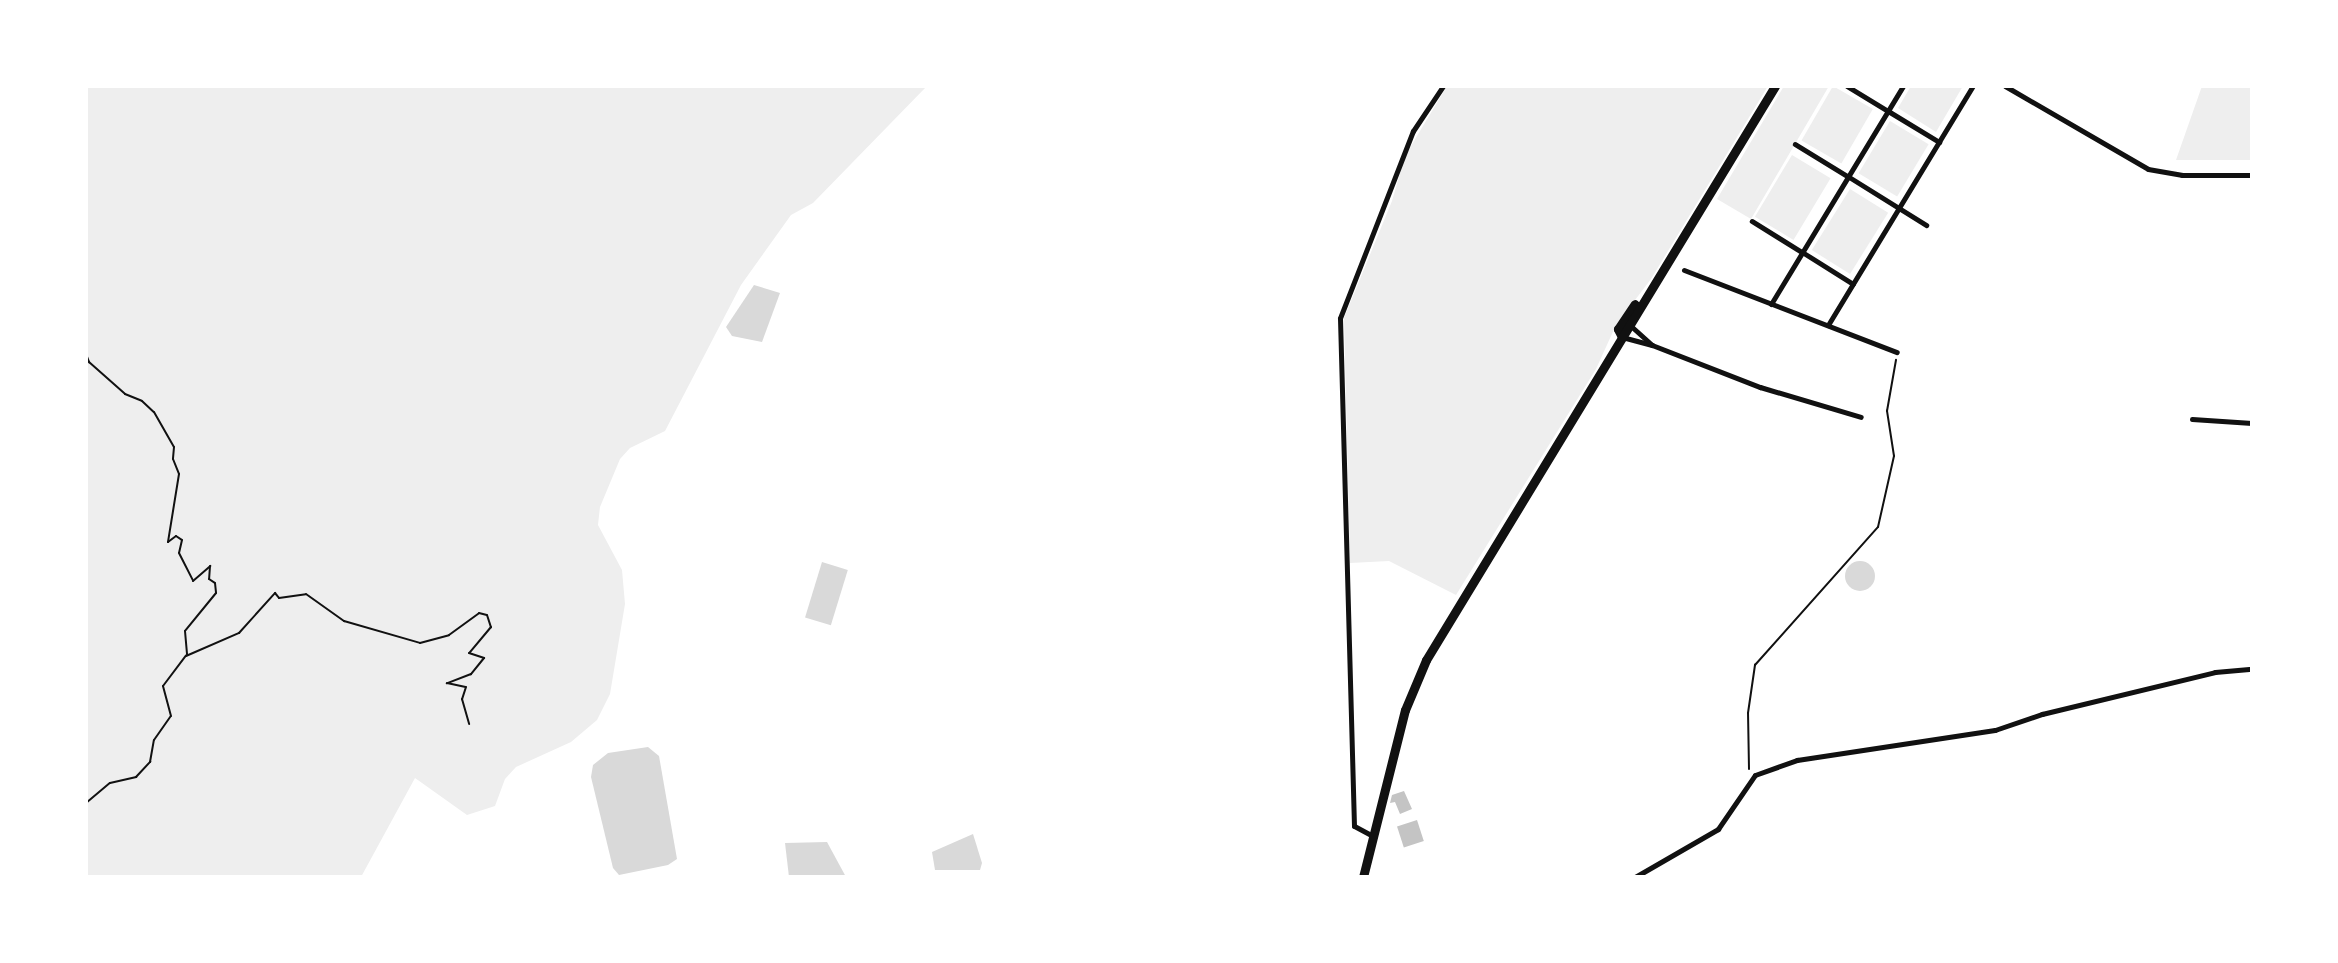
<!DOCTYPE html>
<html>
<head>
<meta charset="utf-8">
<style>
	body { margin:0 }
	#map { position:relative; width:2338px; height:963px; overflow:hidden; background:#fff; font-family:"Work Sans",sans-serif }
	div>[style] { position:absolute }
	.green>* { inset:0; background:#eee; transform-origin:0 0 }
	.water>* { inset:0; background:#d9d9d9; transform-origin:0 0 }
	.round { border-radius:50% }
	.building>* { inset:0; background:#c4c4c4; transform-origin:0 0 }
	.path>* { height:2px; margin:-1px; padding:0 1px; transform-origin:1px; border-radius:1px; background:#111 }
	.pedestrian>* { height:4.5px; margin:-2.25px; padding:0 2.25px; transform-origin:2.25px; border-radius:2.25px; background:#111 }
	.minor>* { height:5px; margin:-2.5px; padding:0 2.5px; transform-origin:2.5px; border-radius:2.5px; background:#111 }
	.primary>* { height:9px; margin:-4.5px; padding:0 4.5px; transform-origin:4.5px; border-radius:4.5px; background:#111 }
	span { translate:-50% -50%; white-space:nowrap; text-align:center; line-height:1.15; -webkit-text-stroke:7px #fff; paint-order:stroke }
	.frame { position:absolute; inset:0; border:88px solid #fff; pointer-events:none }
</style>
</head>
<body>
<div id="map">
	<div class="green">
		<div style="clip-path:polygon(86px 86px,927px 86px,813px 203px,791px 215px,741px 285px,665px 431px,630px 448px,620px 459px,600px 507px,598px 525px,622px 570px,625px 604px,610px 694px,597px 720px,571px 742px,516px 767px,505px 779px,495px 806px,467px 815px,415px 778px,361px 877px,86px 877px)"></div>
		<div style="clip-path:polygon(1447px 86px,1768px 86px,1651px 279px,1616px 325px,1596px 369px,1456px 595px,1389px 561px,1350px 563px,1344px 318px,1392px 201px,1405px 156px)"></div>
		<div style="clip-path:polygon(1784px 86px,1829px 86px,1751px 219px,1717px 199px)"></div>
		<div style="left:1833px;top:86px;width:46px;height:63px;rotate:30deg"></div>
		<div style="clip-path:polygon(1911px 86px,1963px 86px,1936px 132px,1898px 108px)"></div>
		<div style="clip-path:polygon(2202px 86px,2252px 86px,2252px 160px,2176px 160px)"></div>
		<div style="left:1890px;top:121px;width:45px;height:61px;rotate:31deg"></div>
		<div style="left:1792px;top:155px;width:45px;height:72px;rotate:31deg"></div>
		<div style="left:1850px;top:189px;width:45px;height:72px;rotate:32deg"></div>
	</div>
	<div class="water">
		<div style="clip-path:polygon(754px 285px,780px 293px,762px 342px,732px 336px,726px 327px)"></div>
		<div class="round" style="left:1845px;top:561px;width:30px;height:30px"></div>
		<div style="left:822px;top:562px;width:27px;height:58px;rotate:17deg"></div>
		<div style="clip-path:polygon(648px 747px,659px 756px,677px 859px,668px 865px,619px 875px,613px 868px,591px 777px,593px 765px,608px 753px)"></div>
		<div style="clip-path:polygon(973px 834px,982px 863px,980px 870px,935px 870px,932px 852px)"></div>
		<div style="clip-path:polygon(827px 842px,846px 877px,789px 877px,785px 843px)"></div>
	</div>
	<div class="building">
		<div style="clip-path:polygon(1404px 791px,1412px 809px,1400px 814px,1395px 802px,1390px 803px,1392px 795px)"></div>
		<div style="left:1417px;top:820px;width:22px;height:21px;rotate:72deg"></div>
	</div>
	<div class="path">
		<div style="left:86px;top:354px;width:9px;rotate:69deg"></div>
		<div style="left:89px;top:362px;width:48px;rotate:41.6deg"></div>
		<div style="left:125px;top:394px;width:18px;rotate:22deg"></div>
		<div style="left:142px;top:401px;width:16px;rotate:43deg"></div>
		<div style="left:154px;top:412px;width:40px;rotate:60.3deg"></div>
		<div style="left:174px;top:447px;width:12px;rotate:95deg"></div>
		<div style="left:173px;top:459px;width:16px;rotate:68deg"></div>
		<div style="left:179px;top:474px;width:69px;rotate:99.2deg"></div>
		<div style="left:168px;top:542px;width:10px;rotate:-37deg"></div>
		<div style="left:176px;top:536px;width:7px;rotate:34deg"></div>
		<div style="left:182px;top:540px;width:13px;rotate:103deg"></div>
		<div style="left:179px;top:553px;width:31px;rotate:63deg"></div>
		<div style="left:193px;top:581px;width:23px;rotate:-41deg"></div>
		<div style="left:210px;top:566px;width:13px;rotate:94deg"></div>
		<div style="left:209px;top:579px;width:7px;rotate:34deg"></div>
		<div style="left:215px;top:583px;width:10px;rotate:84deg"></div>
		<div style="left:216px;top:593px;width:49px;rotate:129.2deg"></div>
		<div style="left:185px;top:631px;width:24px;rotate:85deg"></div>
		<div style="left:1749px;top:769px;width:56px;rotate:-91deg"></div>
		<div style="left:1748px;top:713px;width:49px;rotate:-81.7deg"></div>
		<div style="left:1755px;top:665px;width:185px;rotate:-48.3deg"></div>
		<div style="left:1878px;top:527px;width:73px;rotate:-77.3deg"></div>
		<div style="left:1894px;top:456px;width:46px;rotate:-98.8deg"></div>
		<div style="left:1887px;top:411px;width:52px;rotate:-80deg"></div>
		<div style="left:86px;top:803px;width:31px;rotate:-40deg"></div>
		<div style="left:110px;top:783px;width:27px;rotate:-13deg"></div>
		<div style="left:136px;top:777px;width:21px;rotate:-47deg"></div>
		<div style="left:150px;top:762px;width:22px;rotate:-80deg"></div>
		<div style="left:154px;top:740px;width:29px;rotate:-55deg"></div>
		<div style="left:171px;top:716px;width:31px;rotate:-105deg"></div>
		<div style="left:163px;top:686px;width:38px;rotate:-53deg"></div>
		<div style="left:186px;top:656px;width:58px;rotate:-23.5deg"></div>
		<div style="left:239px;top:633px;width:54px;rotate:-48deg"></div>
		<div style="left:275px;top:593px;width:6px;rotate:51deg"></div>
		<div style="left:279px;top:598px;width:27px;rotate:-8deg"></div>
		<div style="left:306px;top:594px;width:47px;rotate:35.4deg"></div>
		<div style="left:344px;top:621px;width:79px;rotate:16.1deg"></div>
		<div style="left:420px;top:643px;width:30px;rotate:-15deg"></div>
		<div style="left:449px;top:635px;width:37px;rotate:-36deg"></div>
		<div style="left:479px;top:613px;width:8px;rotate:14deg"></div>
		<div style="left:487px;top:615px;width:13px;rotate:72deg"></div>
		<div style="left:491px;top:627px;width:34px;rotate:130deg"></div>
		<div style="left:469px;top:653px;width:16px;rotate:18deg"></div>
		<div style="left:484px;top:658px;width:21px;rotate:129deg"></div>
		<div style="left:471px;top:674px;width:26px;rotate:159deg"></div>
		<div style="left:447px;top:683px;width:19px;rotate:12deg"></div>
		<div style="left:466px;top:687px;width:13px;rotate:108deg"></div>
		<div style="left:462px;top:699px;width:26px;rotate:74deg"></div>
	</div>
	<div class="pedestrian">
		<div style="left:1847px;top:86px;width:48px;rotate:31.4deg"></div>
		<div style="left:1795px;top:144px;width:63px;rotate:31.4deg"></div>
		<div style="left:1752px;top:221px;width:59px;rotate:31.8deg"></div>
	</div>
	<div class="minor">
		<div style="left:2005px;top:86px;width:165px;rotate:30.1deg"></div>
		<div style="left:2148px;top:169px;width:35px;rotate:10deg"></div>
		<div style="left:2182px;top:175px;width:70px"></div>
		<div style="left:1888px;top:111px;width:60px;rotate:31.3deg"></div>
		<div style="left:1849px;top:177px;width:91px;rotate:31.9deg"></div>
		<div style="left:1802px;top:252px;width:60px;rotate:32.1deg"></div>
		<div style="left:1684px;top:270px;width:228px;rotate:21.1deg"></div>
		<div style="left:1771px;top:304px;width:255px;rotate:-58.8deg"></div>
		<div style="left:1828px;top:325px;width:280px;rotate:-58.8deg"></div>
		<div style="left:1622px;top:337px;width:31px;rotate:15deg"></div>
		<div style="left:1652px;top:345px;width:31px;rotate:-138deg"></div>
		<div style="left:1652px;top:345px;width:116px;rotate:21.3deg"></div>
		<div style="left:1760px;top:387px;width:105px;rotate:16.5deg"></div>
		<div style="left:2192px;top:419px;width:60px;rotate:3.8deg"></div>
		<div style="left:1371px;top:835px;width:19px;rotate:-152deg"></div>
		<div style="left:1354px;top:826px;width:508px;rotate:-91.58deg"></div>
		<div style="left:1340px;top:318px;width:201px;rotate:-68.7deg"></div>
		<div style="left:1413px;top:131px;width:54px;rotate:-56.3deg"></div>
		<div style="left:1635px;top:877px;width:96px;rotate:-30deg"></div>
		<div style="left:1718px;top:829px;width:65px;rotate:-55.6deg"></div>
		<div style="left:1755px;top:775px;width:45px;rotate:-19.7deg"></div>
		<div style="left:1797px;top:760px;width:200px;rotate:-8.6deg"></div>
		<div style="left:1995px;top:730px;width:50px;rotate:-18.8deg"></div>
		<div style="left:2042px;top:714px;width:178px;rotate:-13.6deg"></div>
		<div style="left:2215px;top:672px;width:37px;rotate:-5deg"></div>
	</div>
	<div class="primary">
		<div style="left:1622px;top:337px;width:9px;rotate:-117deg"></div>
		<div style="left:1618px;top:329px;width:30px;rotate:-56deg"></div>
		<div style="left:1363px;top:877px;width:172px;rotate:-75.9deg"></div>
		<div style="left:1405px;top:710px;width:54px;rotate:-67.2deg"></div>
		<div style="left:1426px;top:660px;width:672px;rotate:-58.7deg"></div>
	</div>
	<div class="frame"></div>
</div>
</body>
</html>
